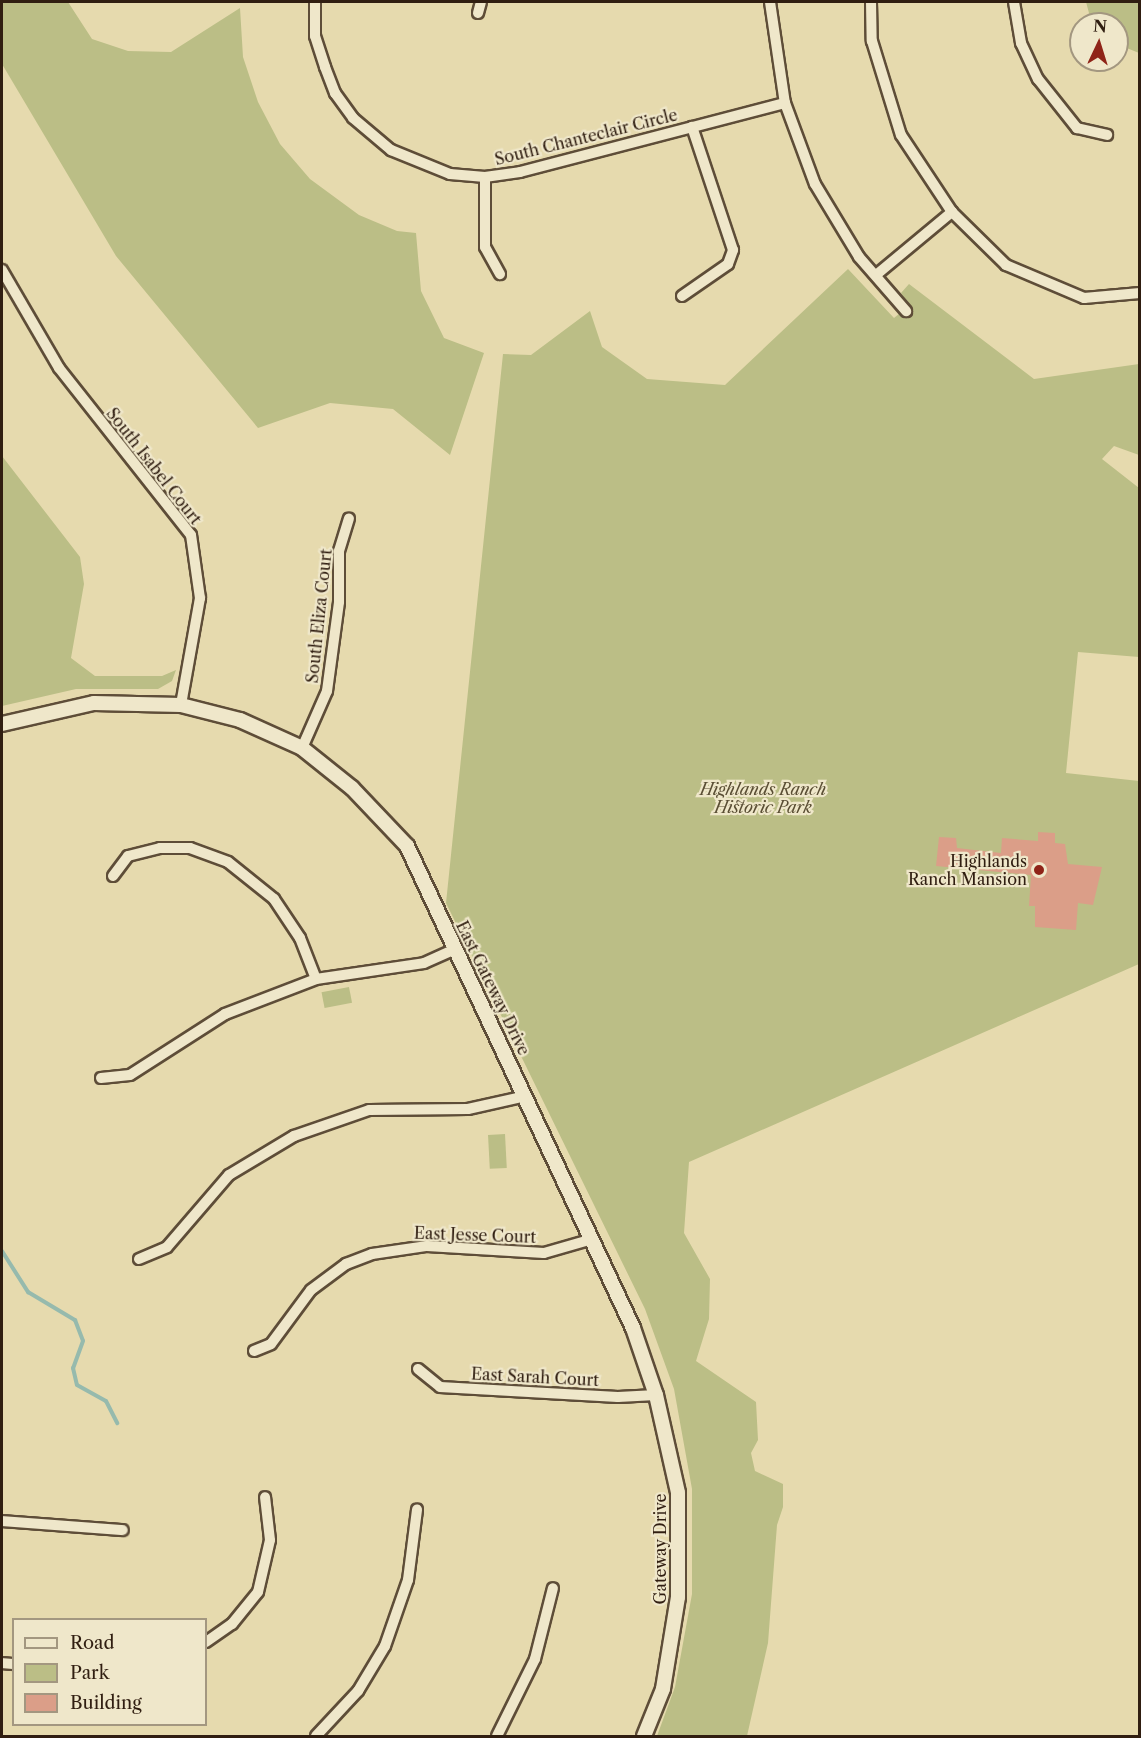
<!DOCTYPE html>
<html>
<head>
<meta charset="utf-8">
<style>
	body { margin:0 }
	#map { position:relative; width:1141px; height:1738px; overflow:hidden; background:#e6daae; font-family:"Libre Caslon Text",serif }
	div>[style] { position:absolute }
	.green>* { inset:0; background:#bbbe86; transform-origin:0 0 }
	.stream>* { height:4px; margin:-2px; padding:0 2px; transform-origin:2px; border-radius:2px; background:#96baad }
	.building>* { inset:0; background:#db9e88 }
	.roads { filter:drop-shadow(2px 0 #5e4d38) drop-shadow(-2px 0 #5e4d38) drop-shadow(0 2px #5e4d38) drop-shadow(0 -2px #5e4d38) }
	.minor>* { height:10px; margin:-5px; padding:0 5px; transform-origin:5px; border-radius:5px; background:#efe7ca }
	.tertiary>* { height:14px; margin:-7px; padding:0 7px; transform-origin:7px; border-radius:7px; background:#efe7ca }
	.dots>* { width:16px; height:16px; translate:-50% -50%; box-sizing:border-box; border:3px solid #efe7ca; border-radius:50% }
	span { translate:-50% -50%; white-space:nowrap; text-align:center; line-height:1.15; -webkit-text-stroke:4.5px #efe7ca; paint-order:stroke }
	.street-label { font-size:16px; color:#301e11 }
	.park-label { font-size:16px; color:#5a4e34; font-style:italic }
	.poi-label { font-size:16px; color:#301e11 }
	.right { translate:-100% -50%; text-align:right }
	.frame { position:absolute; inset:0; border:3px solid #301e11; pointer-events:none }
	.legend { position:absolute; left:12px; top:1618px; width:195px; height:108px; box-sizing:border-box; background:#efe7ca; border:2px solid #a39780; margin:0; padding:8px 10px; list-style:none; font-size:18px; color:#301e11 }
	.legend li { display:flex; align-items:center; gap:12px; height:30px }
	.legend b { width:30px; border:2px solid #a39780 }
	.north { position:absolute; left:1069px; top:12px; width:60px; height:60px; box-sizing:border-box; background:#efe7ca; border:2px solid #a39780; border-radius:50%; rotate:4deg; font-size:16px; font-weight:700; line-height:24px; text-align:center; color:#301e11 }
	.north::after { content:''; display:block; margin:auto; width:21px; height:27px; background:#8f2418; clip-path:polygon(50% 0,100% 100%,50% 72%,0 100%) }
</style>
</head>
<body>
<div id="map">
	<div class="green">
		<div style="clip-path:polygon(2px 2px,68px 2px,92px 39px,128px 51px,171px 52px,240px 8px,243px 57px,258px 102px,280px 144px,310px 179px,359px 215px,397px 231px,416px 233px,421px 291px,444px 338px,484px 353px,450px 455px,393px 409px,330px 403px,258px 428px,116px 256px,2px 64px)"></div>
		<div style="clip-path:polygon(1086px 2px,1139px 2px,1139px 53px,1117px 44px,1117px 24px,1092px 24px)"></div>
		<div style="clip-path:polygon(848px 269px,894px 318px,910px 305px,901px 293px,909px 284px,1034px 379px,1139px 364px,1139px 455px,1114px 446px,1102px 459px,1139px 488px,1139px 657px,1078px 652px,1066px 773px,1139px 781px,1139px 964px,689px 1162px,684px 1233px,710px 1279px,709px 1319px,696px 1361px,756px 1402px,758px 1440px,751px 1453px,755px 1471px,783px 1484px,783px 1507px,777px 1525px,768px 1643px,747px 1736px,657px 1736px,675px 1687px,692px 1594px,692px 1489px,674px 1389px,645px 1309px,446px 903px,503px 354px,531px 355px,590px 311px,602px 347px,647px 379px,725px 385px)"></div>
		<div style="clip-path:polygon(2px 456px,80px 557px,84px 584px,71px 658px,95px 676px,162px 676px,176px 670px,172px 681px,158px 689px,76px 689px,2px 706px)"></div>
		<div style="left:349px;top:987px;width:16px;height:28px;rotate:79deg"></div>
		<div style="left:505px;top:1134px;width:34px;height:17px;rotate:87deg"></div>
	</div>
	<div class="stream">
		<div style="left:2px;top:1251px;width:49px;rotate:57.6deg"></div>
		<div style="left:28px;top:1292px;width:55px;rotate:30.8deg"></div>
		<div style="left:75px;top:1320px;width:22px;rotate:69deg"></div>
		<div style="left:83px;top:1341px;width:29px;rotate:110deg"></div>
		<div style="left:73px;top:1368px;width:17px;rotate:77deg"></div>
		<div style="left:77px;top:1385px;width:33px;rotate:29deg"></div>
		<div style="left:106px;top:1401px;width:25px;rotate:63deg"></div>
	</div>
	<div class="building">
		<div style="clip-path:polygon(1038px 832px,1055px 833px,1055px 843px,1065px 844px,1068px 864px,1102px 867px,1093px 905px,1078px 903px,1076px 930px,1035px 927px,1035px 906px,1029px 906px,1031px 875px,936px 866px,939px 837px,956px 838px,957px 848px,1001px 853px,1002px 838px,1038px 841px)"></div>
	</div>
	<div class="roads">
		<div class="minor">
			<div style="left:315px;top:2px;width:34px;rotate:90deg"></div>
			<div style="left:315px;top:36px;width:33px;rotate:72deg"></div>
			<div style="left:325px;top:67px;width:28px;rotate:69deg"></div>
			<div style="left:335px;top:93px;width:31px;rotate:54deg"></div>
			<div style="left:353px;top:118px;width:50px;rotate:40.1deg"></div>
			<div style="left:391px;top:150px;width:64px;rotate:22.1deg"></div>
			<div style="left:450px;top:174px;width:35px;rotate:5deg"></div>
			<div style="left:485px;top:177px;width:35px;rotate:-8deg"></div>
			<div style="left:520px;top:172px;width:274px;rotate:-14.6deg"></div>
			<div style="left:770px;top:2px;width:102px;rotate:81.6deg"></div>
			<div style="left:785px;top:103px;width:86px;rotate:69.7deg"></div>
			<div style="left:815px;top:184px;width:85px;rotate:58.9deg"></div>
			<div style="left:859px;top:257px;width:72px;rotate:49deg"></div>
			<div style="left:871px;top:2px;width:39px;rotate:89deg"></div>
			<div style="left:872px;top:41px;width:98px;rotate:72.9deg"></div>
			<div style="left:901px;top:135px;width:92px;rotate:56.5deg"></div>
			<div style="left:952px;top:212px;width:76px;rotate:44.5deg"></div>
			<div style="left:1006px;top:265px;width:85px;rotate:22.9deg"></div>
			<div style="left:1084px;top:298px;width:56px;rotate:-5.1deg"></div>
			<div style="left:1014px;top:2px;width:42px;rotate:80.3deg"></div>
			<div style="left:1021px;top:43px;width:40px;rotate:65deg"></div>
			<div style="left:1038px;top:79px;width:63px;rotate:51.5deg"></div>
			<div style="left:1077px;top:128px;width:31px;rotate:13deg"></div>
			<div style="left:478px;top:13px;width:11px;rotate:-75deg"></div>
			<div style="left:485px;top:177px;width:70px;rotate:90deg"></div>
			<div style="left:485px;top:247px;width:31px;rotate:61deg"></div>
			<div style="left:2px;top:270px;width:113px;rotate:59.8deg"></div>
			<div style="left:59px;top:368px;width:213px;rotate:51.7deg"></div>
			<div style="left:191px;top:535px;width:64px;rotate:81.9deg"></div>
			<div style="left:200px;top:598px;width:109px;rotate:100.1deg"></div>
			<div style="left:876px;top:275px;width:99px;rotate:-39.7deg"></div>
			<div style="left:682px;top:296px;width:56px;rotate:-34.8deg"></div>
			<div style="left:728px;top:264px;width:15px;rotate:-70deg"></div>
			<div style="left:733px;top:250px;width:130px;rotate:-108.4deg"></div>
			<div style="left:302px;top:748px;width:62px;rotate:-66.3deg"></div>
			<div style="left:327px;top:691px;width:90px;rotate:-82.3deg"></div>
			<div style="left:339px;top:602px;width:51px;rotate:-90deg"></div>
			<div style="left:339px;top:551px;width:34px;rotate:-73deg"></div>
			<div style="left:113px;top:876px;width:25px;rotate:-53deg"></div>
			<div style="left:128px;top:856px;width:33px;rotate:-14deg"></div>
			<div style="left:160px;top:848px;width:30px"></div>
			<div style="left:190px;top:848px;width:40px;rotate:20.2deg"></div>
			<div style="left:228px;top:862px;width:59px;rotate:38.8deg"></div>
			<div style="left:274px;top:899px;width:47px;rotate:56.3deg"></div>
			<div style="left:300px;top:938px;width:44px;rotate:68.7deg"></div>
			<div style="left:101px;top:1078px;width:29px;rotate:-6deg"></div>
			<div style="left:130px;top:1075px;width:113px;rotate:-32.7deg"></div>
			<div style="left:225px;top:1014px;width:97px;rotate:-21deg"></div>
			<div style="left:316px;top:979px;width:109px;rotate:-8.4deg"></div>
			<div style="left:424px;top:963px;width:34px;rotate:-24deg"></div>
			<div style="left:139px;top:1259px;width:30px;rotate:-23deg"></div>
			<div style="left:167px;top:1247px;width:95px;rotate:-49.3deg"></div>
			<div style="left:229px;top:1175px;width:76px;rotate:-31deg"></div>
			<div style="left:294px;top:1136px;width:79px;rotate:-19.1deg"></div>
			<div style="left:369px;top:1110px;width:99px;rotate:-0.6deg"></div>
			<div style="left:468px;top:1109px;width:59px;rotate:-12.6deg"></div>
			<div style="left:254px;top:1351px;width:18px;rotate:-22deg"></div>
			<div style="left:271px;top:1344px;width:67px;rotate:-53.5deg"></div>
			<div style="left:311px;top:1290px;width:44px;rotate:-36.6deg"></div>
			<div style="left:346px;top:1264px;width:28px;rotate:-21deg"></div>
			<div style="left:372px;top:1254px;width:56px;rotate:-8.3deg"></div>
			<div style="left:427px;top:1246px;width:117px;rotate:3.4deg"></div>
			<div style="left:544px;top:1253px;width:47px;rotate:-16.1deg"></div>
			<div style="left:418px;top:1369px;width:28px;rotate:39deg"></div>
			<div style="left:440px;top:1387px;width:178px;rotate:3.2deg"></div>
			<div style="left:618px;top:1397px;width:38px;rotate:-3deg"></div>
			<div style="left:2px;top:1521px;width:121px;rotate:4.3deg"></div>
			<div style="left:206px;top:1642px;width:32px;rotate:-35deg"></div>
			<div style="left:232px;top:1624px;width:41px;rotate:-50.9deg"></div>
			<div style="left:258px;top:1592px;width:53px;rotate:-77deg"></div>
			<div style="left:270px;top:1540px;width:43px;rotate:-96.6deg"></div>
			<div style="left:2px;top:1663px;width:12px;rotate:5deg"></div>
			<div style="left:316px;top:1736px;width:62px;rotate:-47deg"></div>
			<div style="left:358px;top:1691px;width:52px;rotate:-59deg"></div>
			<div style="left:385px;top:1646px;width:70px;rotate:-70.8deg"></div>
			<div style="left:408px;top:1580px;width:71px;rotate:-82.7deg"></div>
			<div style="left:497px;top:1736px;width:86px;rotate:-63.7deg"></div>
			<div style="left:535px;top:1659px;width:73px;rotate:-75.8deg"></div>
		</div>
		<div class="tertiary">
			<div style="left:2px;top:724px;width:94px;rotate:-12.9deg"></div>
			<div style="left:94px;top:703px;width:87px;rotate:1.3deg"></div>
			<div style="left:181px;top:705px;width:61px;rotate:14.3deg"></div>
			<div style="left:240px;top:720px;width:68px;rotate:24.3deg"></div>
			<div style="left:302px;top:748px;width:64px;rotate:38.7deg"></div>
			<div style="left:352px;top:788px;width:80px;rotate:46.5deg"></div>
			<div style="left:407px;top:846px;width:532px;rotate:64.88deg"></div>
			<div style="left:633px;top:1328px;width:71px;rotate:71.1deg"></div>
			<div style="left:656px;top:1395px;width:100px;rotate:77.3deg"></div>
			<div style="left:678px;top:1493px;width:104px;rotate:90deg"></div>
			<div style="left:678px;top:1597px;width:93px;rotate:99.3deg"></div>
			<div style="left:663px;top:1689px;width:51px;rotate:112deg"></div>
		</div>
	</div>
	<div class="dots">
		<div style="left:1039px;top:870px;background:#8f2418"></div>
	</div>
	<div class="street-label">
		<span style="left:586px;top:137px;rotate:-14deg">South Chanteclair Circle</span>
		<span style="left:154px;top:466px;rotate:52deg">South Isabel Court</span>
		<span style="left:319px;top:616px;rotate:-84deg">South Eliza Court</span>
		<span style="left:493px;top:988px;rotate:64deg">East Gateway Drive</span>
		<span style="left:475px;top:1235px;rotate:2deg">East Jesse Court</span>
		<span style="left:535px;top:1377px;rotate:3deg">East Sarah Court</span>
		<span style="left:660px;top:1549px;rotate:-90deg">Gateway Drive</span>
	</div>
	<div class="park-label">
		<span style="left:763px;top:798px">Highlands Ranch<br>Historic Park</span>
	</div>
	<div class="poi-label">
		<span class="right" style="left:1027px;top:870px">Highlands<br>Ranch Mansion</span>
	</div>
	<div class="frame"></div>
	<ul class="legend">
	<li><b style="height:8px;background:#efe7ca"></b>Road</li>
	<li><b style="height:16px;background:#bbbe86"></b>Park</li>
	<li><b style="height:16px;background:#db9e88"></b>Building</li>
	</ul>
	<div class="north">N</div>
</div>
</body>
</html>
